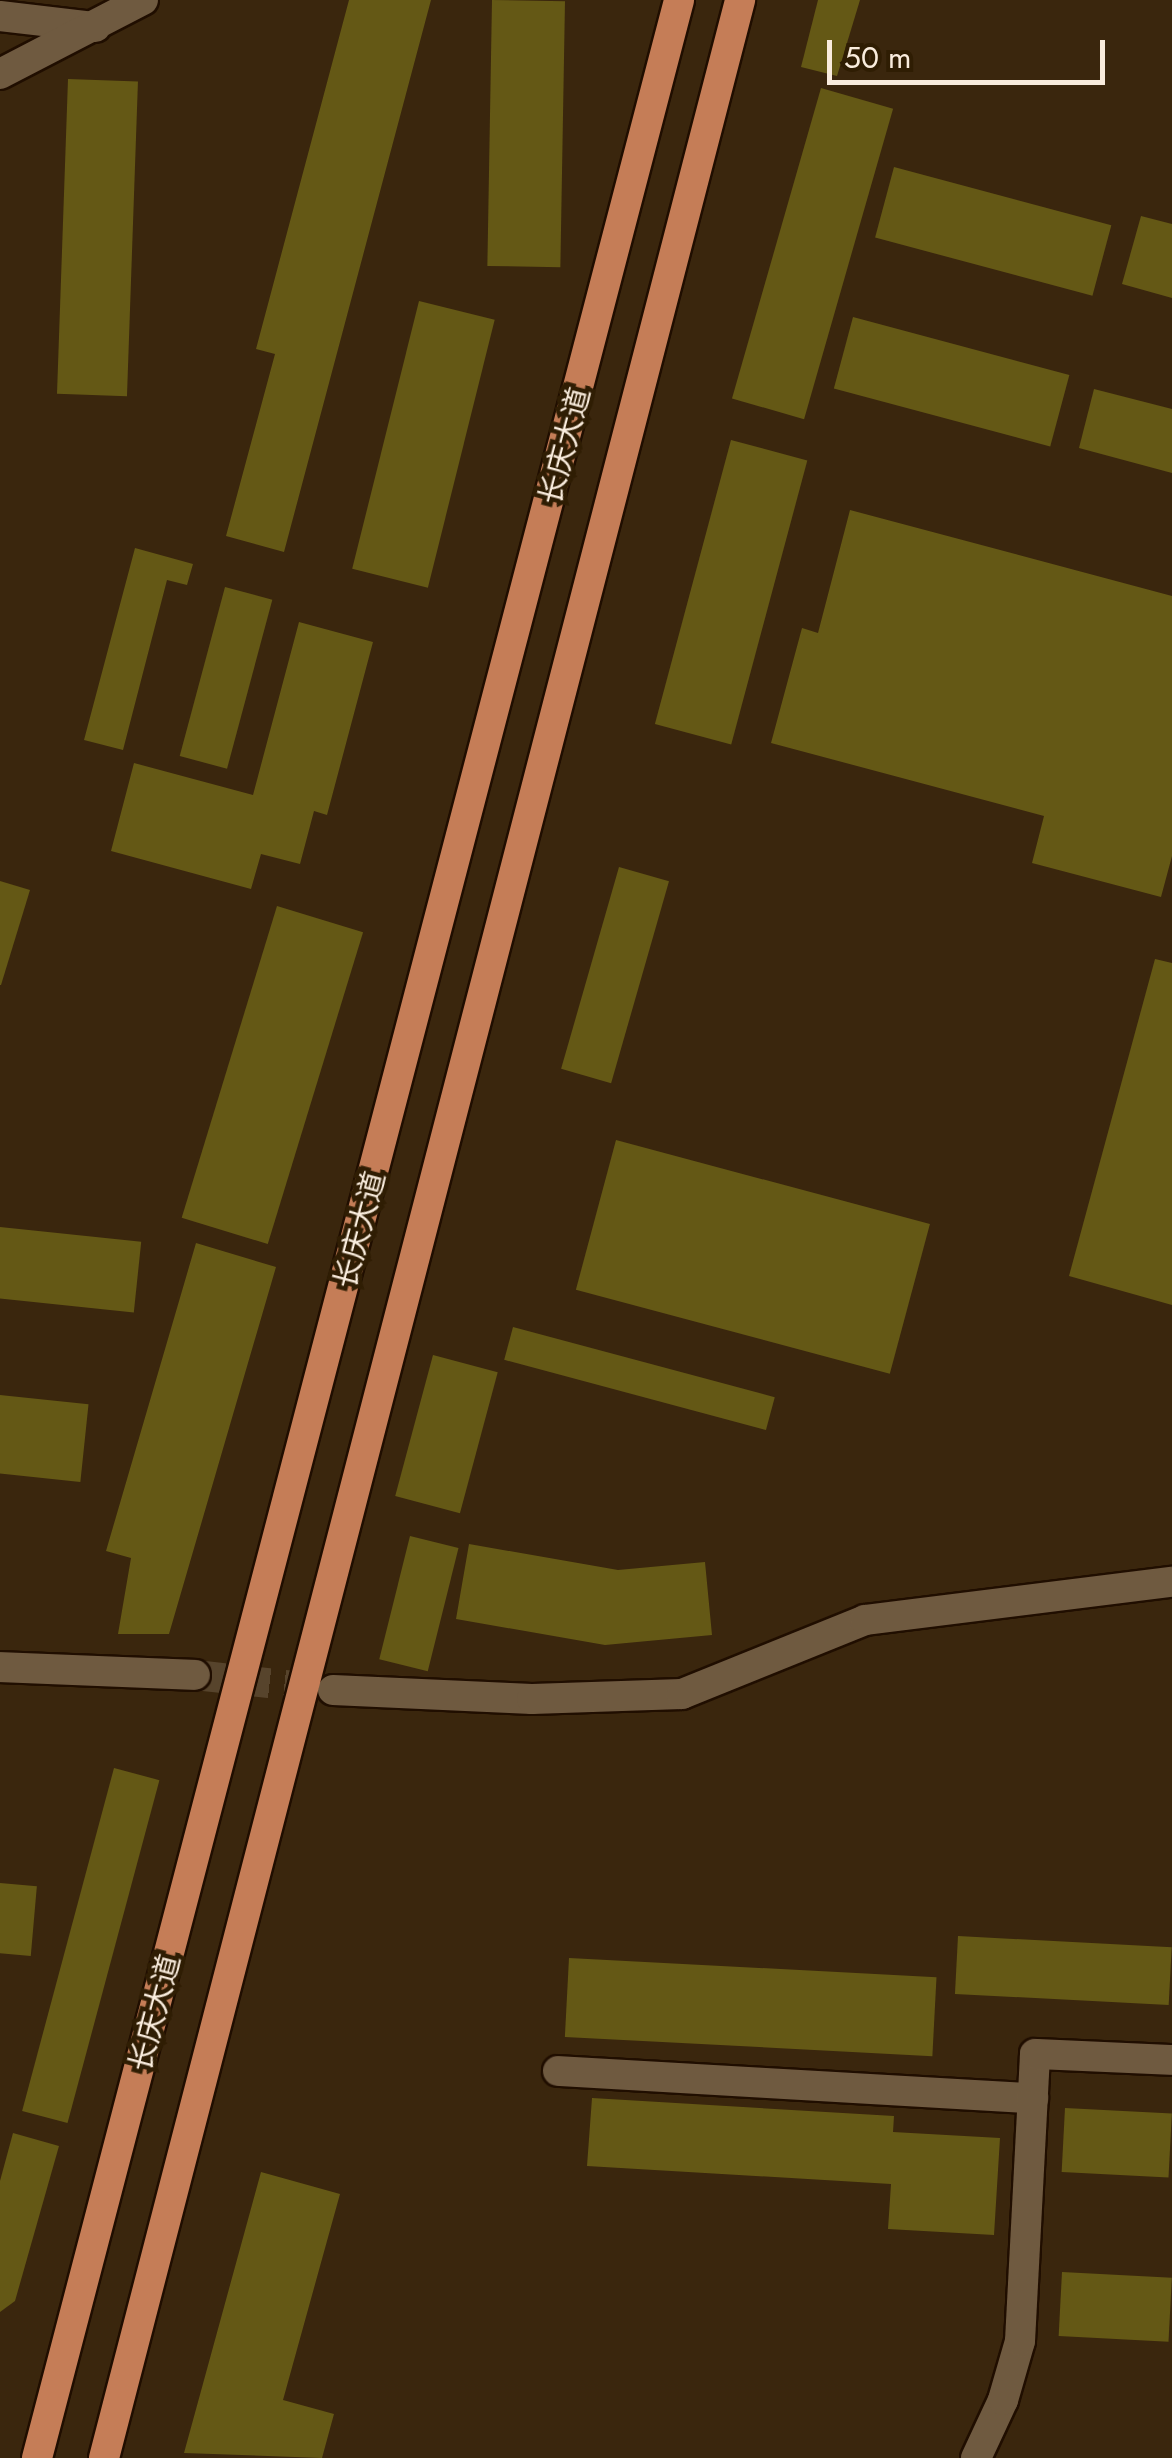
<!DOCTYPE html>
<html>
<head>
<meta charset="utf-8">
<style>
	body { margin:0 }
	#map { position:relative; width:1172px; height:2458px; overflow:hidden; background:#3a260d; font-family:Jost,"Noto Sans SC",sans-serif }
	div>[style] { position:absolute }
	.building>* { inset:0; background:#645815; transform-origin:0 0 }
	.minor-tunnel>* { height:30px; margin-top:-15px; transform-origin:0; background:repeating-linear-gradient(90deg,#57442c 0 30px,transparent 0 45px) }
	.roads { filter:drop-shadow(2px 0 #200e00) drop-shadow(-2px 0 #200e00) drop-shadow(0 2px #200e00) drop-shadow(0 -2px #200e00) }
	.minor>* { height:30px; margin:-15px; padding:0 15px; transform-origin:15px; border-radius:15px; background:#6f5a40 }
	.major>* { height:30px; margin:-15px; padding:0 15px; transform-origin:15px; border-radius:15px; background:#c57d57 }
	span { translate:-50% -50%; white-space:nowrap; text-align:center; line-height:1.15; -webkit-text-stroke:9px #2f1d03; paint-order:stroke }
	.street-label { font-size:30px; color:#f9ecdd }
	.scale { position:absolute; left:827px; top:40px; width:278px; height:45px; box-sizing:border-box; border:5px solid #f9ecdd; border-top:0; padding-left:12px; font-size:30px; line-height:35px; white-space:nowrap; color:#f9ecdd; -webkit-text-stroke:8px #2f1d03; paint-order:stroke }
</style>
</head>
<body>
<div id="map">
	<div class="building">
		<div style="clip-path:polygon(349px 0,431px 0,284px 552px,226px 536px,275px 354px,256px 349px)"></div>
		<div style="left:492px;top:0;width:73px;height:266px;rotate:1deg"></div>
		<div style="clip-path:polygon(818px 0,860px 0,837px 76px,801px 67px)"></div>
		<div style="left:68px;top:79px;width:70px;height:315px;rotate:2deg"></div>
		<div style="left:821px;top:88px;width:75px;height:323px;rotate:16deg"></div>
		<div style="left:894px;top:167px;width:225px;height:73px;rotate:15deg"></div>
		<div style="clip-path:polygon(1141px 216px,1172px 224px,1172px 298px,1122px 284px)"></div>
		<div style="left:419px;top:301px;width:78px;height:276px;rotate:14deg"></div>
		<div style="left:853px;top:317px;width:224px;height:74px;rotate:15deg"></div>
		<div style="clip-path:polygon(1094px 389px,1172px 409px,1172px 473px,1079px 448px)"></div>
		<div style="left:731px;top:440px;width:79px;height:294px;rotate:15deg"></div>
		<div style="clip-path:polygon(850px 510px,1172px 596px,1172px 856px,1161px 897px,1032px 863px,1044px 816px,771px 743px,802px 628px,818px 633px)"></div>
		<div style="clip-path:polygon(135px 548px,193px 564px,187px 585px,167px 580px,123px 750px,84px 740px)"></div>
		<div style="left:225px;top:587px;width:49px;height:175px;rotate:15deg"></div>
		<div style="clip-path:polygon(299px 622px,373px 642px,327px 815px,314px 811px,300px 864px,261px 854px,251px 889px,111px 851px,134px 763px,253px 795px)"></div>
		<div style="left:619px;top:867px;width:52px;height:210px;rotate:16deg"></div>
		<div style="clip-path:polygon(0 881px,30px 890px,1px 985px,0 985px)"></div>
		<div style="left:277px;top:906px;width:90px;height:326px;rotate:17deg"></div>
		<div style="clip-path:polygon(1155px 959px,1172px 963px,1172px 1305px,1069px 1276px)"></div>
		<div style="left:616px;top:1140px;width:325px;height:155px;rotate:15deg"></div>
		<div style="left:0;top:1227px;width:142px;height:71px;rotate:6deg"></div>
		<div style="clip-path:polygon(196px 1243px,276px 1267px,169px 1634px,118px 1634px,131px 1558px,106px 1551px)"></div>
		<div style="left:513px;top:1327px;width:271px;height:34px;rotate:15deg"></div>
		<div style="left:433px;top:1355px;width:67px;height:146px;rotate:15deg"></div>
		<div style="left:0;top:1395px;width:89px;height:78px;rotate:6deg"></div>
		<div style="left:410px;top:1536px;width:50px;height:127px;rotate:14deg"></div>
		<div style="clip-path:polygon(469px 1544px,618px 1570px,705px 1562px,712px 1635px,605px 1645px,456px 1619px)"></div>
		<div style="left:114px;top:1768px;width:47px;height:355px;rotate:15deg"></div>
		<div style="left:0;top:1883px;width:37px;height:70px;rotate:5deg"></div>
		<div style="left:958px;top:1936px;width:214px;height:58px;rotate:3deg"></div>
		<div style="left:569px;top:1958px;width:368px;height:79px;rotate:3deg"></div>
		<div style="clip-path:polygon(592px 2098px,894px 2116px,893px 2132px,1000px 2138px,994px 2235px,888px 2229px,891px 2184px,587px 2166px)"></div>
		<div style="left:1065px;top:2108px;width:107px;height:64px;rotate:3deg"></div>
		<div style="clip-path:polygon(13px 2133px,59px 2146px,15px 2301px,0 2312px,0 2181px)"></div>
		<div style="clip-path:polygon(261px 2172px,340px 2194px,283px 2400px,334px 2414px,322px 2458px,184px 2453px)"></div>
		<div style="left:1062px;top:2272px;width:110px;height:64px;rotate:3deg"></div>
	</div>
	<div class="minor-tunnel">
		<div style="left:195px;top:1675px;width:136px;rotate:6.3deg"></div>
	</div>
	<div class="roads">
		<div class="minor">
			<div style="left:0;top:16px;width:96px;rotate:6.6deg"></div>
			<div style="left:0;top:74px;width:161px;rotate:-27.4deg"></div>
			<div style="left:0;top:1667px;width:195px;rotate:2.3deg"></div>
			<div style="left:333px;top:1690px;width:199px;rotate:2.6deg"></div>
			<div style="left:532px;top:1699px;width:150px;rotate:-1.9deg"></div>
			<div style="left:682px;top:1694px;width:197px;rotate:-22deg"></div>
			<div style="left:865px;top:1620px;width:309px;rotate:-7.1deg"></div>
			<div style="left:558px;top:2071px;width:476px;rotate:3.3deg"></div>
			<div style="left:976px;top:2458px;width:64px;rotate:-65deg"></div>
			<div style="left:1003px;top:2400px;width:61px;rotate:-73.9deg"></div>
			<div style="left:1020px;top:2341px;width:287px;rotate:-87deg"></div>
			<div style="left:1035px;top:2054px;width:137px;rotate:2.5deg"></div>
		</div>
		<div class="major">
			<div style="left:37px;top:2458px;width:2540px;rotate:-75.36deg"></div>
			<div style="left:104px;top:2458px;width:2539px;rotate:-75.49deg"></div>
		</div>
	</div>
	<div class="street-label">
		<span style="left:565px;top:446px;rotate:-75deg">长庆大道</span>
		<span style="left:360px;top:1230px;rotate:-75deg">长庆大道</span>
		<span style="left:155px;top:2013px;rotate:-75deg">长庆大道</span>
	</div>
	<div class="scale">50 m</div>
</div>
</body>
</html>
